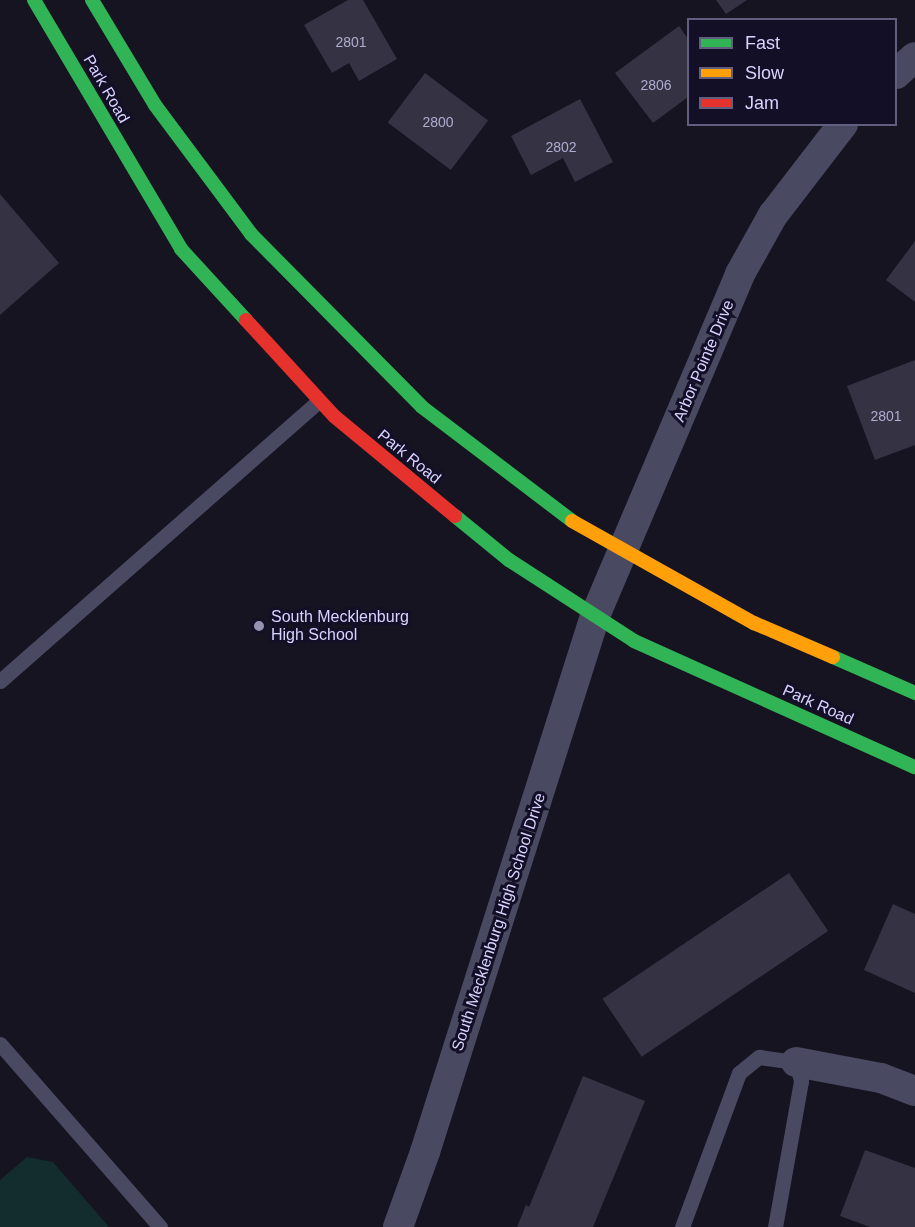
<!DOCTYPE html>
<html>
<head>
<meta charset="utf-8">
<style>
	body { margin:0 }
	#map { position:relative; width:915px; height:1227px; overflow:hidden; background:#161421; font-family:Arial,sans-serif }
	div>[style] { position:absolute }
	.green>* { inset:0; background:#132c2d }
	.building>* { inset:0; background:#343243; transform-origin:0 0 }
	.lane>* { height:15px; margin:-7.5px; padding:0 7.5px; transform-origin:7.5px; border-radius:7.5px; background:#4a4962 }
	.street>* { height:30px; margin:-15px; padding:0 15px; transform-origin:15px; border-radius:15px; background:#4a4962 }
	.fast>* { height:14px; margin:-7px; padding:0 7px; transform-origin:7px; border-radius:7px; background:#30b455 }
	.slow>* { height:14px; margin:-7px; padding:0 7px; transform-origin:7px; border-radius:7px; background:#ff9f0a }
	.jam>* { height:14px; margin:-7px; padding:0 7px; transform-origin:7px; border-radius:7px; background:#e5322d }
	.dots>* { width:16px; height:16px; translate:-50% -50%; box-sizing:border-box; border:3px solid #130f26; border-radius:50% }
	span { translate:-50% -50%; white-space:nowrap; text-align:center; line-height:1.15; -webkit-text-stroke:6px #130f26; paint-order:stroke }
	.number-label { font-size:14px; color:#b0acd0 }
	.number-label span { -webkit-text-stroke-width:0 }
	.street-label { font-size:16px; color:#d9d4ff }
	.poi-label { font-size:16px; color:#d9d4ff }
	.left { translate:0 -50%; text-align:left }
	.legend { position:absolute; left:687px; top:18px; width:210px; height:108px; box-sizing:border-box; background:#130f26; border:2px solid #625e7d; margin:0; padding:8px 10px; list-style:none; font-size:18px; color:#d9d4ff }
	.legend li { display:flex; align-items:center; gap:12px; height:30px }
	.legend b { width:30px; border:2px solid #625e7d }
</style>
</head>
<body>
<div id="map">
	<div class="green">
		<div style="clip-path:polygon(27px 1157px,53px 1162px,109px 1227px,0 1227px,0 1180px)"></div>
	</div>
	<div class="building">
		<div style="clip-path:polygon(348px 0,363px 0,397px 59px,359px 81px,349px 63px,332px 73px,304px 25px)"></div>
		<div style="clip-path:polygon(716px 0,747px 0,726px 14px)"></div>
		<div style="clip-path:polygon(679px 26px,688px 39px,688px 97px,653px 123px,615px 73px)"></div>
		<div style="left:425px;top:73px;width:79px;height:62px;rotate:37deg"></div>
		<div style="clip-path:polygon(580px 99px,613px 162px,575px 182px,563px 158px,531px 175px,511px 136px)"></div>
		<div style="clip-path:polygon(0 194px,59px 263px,0 315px)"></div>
		<div style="clip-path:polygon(915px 241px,915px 302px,886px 280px)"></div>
		<div style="clip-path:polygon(915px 360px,915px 445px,875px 460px,847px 386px)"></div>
		<div style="left:789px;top:873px;width:70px;height:225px;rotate:56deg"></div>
		<div style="clip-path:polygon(893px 904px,915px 914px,915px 993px,864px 970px)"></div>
		<div style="clip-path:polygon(583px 1076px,645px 1101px,593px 1227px,517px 1227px,526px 1205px,529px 1207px)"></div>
		<div style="clip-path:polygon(865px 1150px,915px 1168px,915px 1227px,870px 1227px,840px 1216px)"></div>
	</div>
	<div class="lane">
		<div style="left:0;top:681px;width:424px;rotate:-41.3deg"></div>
		<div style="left:0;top:1044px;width:243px;rotate:48.8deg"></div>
		<div style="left:682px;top:1227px;width:164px;rotate:-69.7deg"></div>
		<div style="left:739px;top:1073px;width:26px;rotate:-39deg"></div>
		<div style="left:759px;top:1057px;width:37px;rotate:8deg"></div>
		<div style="left:796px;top:1062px;width:20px;rotate:75deg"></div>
		<div style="left:801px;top:1081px;width:148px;rotate:100.1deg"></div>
	</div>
	<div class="street">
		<div style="left:896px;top:74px;width:25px;rotate:-42deg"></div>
		<div style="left:796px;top:1062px;width:86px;rotate:10.7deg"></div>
		<div style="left:881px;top:1078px;width:36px;rotate:21deg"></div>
		<div style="left:398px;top:1227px;width:80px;rotate:-70.2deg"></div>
		<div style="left:425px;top:1152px;width:562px;rotate:-72.4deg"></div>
		<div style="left:595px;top:616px;width:371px;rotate:-67deg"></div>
		<div style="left:740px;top:274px;width:68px;rotate:-60.8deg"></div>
		<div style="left:773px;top:215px;width:115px;rotate:-52.4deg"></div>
	</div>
	<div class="fast">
		<div style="left:34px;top:0;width:289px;rotate:59.4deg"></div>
		<div style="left:181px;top:249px;width:96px;rotate:47.5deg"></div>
		<div style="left:92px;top:0;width:122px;rotate:59deg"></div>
		<div style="left:155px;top:105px;width:161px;rotate:53.3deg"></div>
		<div style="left:251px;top:234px;width:243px;rotate:45.3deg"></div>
		<div style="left:422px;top:407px;width:188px;rotate:37.2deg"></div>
		<div style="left:455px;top:516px;width:70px;rotate:39.2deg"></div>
		<div style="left:509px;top:560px;width:149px;rotate:32.9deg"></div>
		<div style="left:634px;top:641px;width:308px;rotate:24.2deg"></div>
		<div style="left:833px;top:657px;width:90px;rotate:23.7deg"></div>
	</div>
	<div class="slow">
		<div style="left:572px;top:521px;width:209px;rotate:29.3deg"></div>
		<div style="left:754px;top:623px;width:86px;rotate:23.3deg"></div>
	</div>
	<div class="jam">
		<div style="left:246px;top:320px;width:130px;rotate:47.5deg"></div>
		<div style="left:334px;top:416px;width:157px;rotate:39.6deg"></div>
	</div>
	<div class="dots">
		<div style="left:259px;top:626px;background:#9591b1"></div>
	</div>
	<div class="number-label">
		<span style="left:351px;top:42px">2801</span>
		<span style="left:656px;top:85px">2806</span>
		<span style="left:438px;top:122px">2800</span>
		<span style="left:561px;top:147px">2802</span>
		<span style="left:886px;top:416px">2801</span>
	</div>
	<div class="street-label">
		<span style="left:106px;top:89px;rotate:60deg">Park Road</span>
		<span style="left:704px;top:361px;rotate:-67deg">Arbor Pointe Drive</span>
		<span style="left:409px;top:457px;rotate:39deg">Park Road</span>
		<span style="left:818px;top:705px;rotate:24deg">Park Road</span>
		<span style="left:499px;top:922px;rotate:-72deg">South Mecklenburg High School Drive</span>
	</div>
	<div class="poi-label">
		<span class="left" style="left:271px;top:626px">South Mecklenburg<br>High School</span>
	</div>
	<ul class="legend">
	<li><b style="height:8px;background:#30b455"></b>Fast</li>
	<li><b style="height:8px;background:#ff9f0a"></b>Slow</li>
	<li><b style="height:8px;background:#e5322d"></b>Jam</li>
	</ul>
</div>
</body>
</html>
